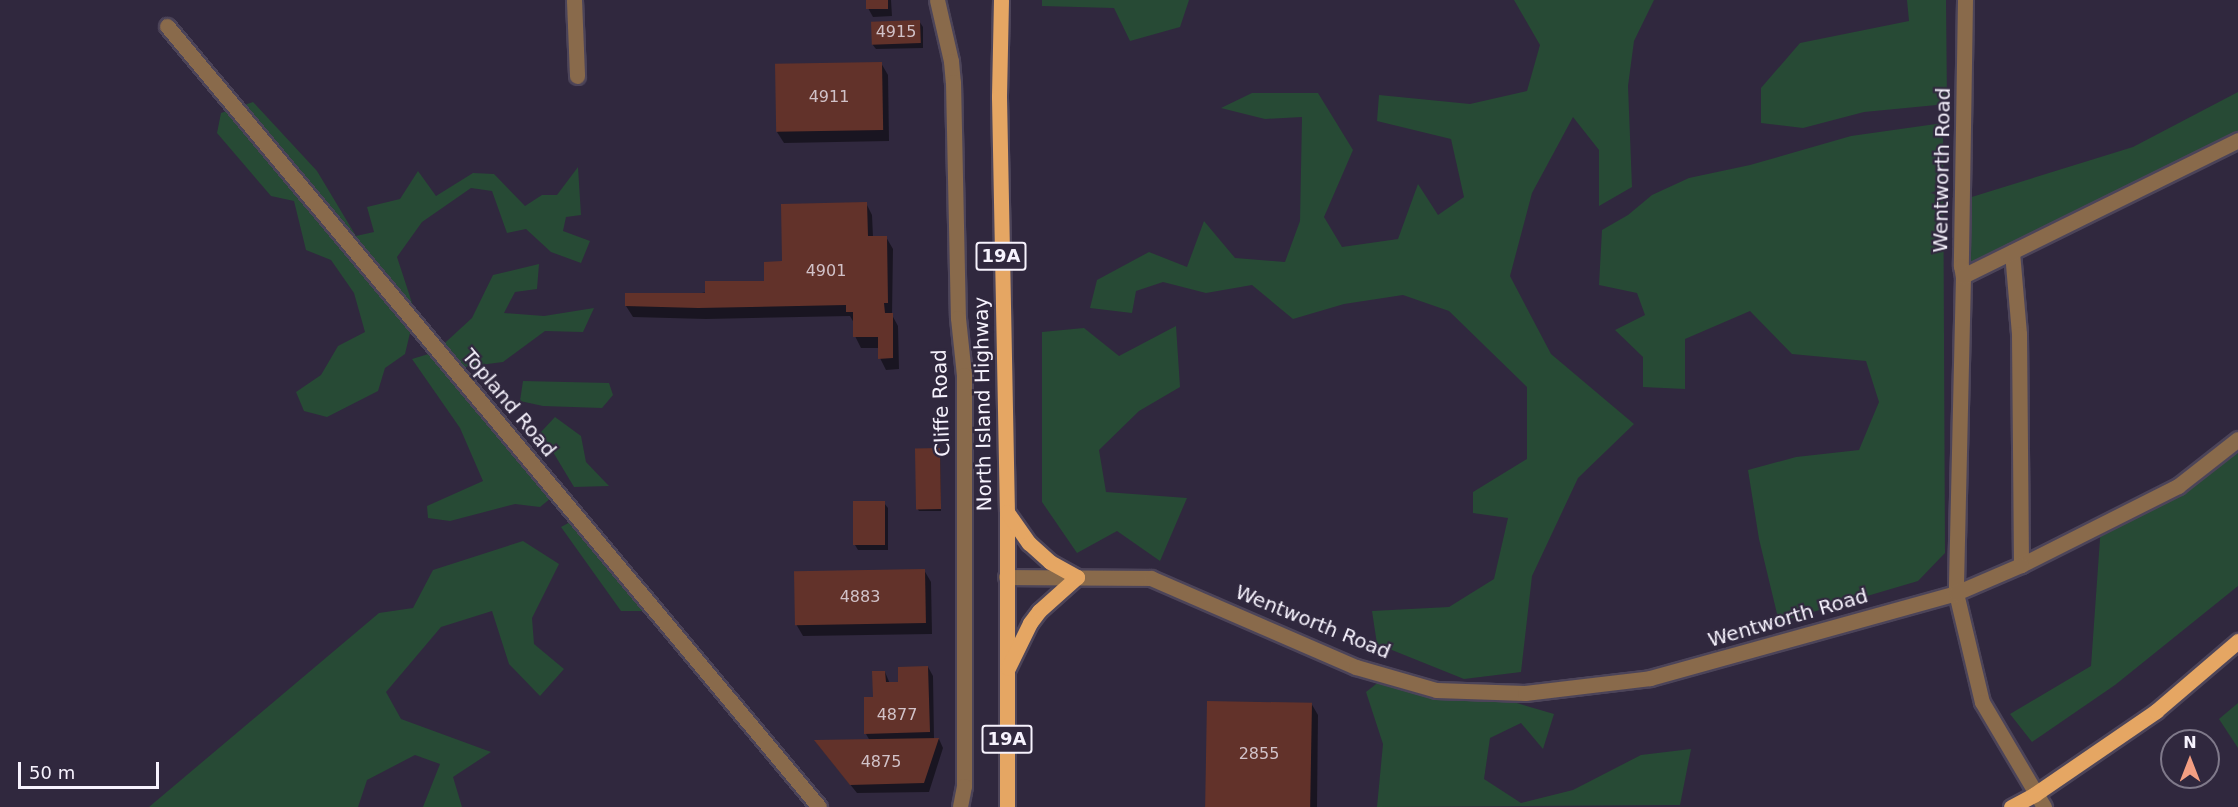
<!DOCTYPE html>
<html>
<head>
<meta charset="utf-8">
<style>
	body { margin:0 }
	#map { position:relative; width:2238px; height:807px; overflow:hidden; background:#30283e; font-family:"DejaVu Sans",sans-serif }
	div>[style] { position:absolute }
	.green>* { inset:0; background:#274a35 }
	.shadow>* { inset:0; background:#0007 }
	.building>* { inset:0; background:#62322a; transform-origin:0 0 }
	.roads { filter:drop-shadow(2px 0 #4c4459) drop-shadow(-2px 0 #4c4459) drop-shadow(0 2px #4c4459) drop-shadow(0 -2px #4c4459) }
	.minor>* { height:15px; margin:-7.5px; padding:0 7.5px; transform-origin:7.5px; border-radius:7.5px; background:#896a4b }
	.major>* { height:15px; margin:-7.5px; padding:0 7.5px; transform-origin:7.5px; border-radius:7.5px; background:#e5a663 }
	span { translate:-50% -50%; white-space:nowrap; text-align:center; line-height:1.15; -webkit-text-stroke:4.5px #30283e; paint-order:stroke }
	.number-label { font-size:16px; color:#d1c2c8 }
	.number-label span { -webkit-text-stroke-width:0 }
	.shield-label span { padding:2px 4px; background:#30283e; border:2px solid; border-radius:4px; -webkit-text-stroke-width:0 }
	.shield-label { font-size:18px; color:#f6f2fd; font-weight:700 }
	.street-label { font-size:20px; color:#f6f2fd }
	.north { position:absolute; left:2160px; top:729px; width:60px; height:60px; box-sizing:border-box; background:#30283e; border:2px solid #7f798a; border-radius:50%; rotate:0deg; font-size:16px; font-weight:700; line-height:24px; text-align:center; color:#f6f2fd }
	.north::after { content:''; display:block; margin:auto; width:21px; height:27px; background:#f39f82; clip-path:polygon(50% 0,100% 100%,50% 72%,0 100%) }
	.scale { position:absolute; left:18px; top:762px; width:141px; height:27px; box-sizing:border-box; border:3px solid #f6f2fd; border-top:0; padding-left:8px; font-size:18px; line-height:21px; white-space:nowrap; color:#f6f2fd; -webkit-text-stroke:4px #30283e; paint-order:stroke }
</style>
</head>
<body>
<div id="map">
	<div class="green">
		<div style="clip-path:polygon(1042px 0,1189px 0,1180px 27px,1130px 41px,1114px 8px,1042px 6px)"></div>
		<div style="clip-path:polygon(1514px 0,1654px 0,1634px 41px,1628px 86px,1632px 187px,1599px 206px,1599px 150px,1573px 117px,1532px 193px,1510px 276px,1551px 354px,1634px 424px,1578px 478px,1532px 576px,1521px 672px,1464px 679px,1377px 644px,1372px 611px,1449px 607px,1494px 579px,1508px 518px,1473px 513px,1473px 492px,1527px 459px,1527px 387px,1449px 311px,1403px 295px,1344px 304px,1293px 319px,1252px 285px,1206px 293px,1163px 282px,1136px 291px,1132px 313px,1090px 308px,1097px 280px,1149px 252px,1187px 267px,1204px 221px,1235px 258px,1285px 262px,1300px 221px,1302px 117px,1265px 119px,1221px 108px,1252px 93px,1318px 93px,1353px 150px,1324px 217px,1342px 247px,1398px 239px,1418px 184px,1438px 215px,1464px 197px,1451px 139px,1377px 121px,1379px 95px,1470px 104px,1527px 91px,1540px 45px)"></div>
		<div style="clip-path:polygon(1907px 0,1946px 0,1947px 104px,1864px 112px,1803px 128px,1761px 123px,1761px 88px,1800px 43px,1909px 21px)"></div>
		<div style="clip-path:polygon(2238px 92px,2238px 140px,1963px 276px,1962px 200px,2133px 147px)"></div>
		<div style="clip-path:polygon(253px 102px,317px 171px,356px 236px,374px 232px,367px 207px,400px 199px,418px 171px,436px 196px,473px 173px,494px 174px,525px 206px,542px 195px,557px 195px,578px 167px,581px 215px,566px 217px,563px 231px,590px 241px,581px 263px,551px 252px,526px 229px,507px 233px,492px 191px,471px 188px,422px 222px,397px 257px,415px 312px,405px 354px,385px 368px,378px 391px,327px 417px,304px 411px,296px 392px,321px 375px,338px 346px,365px 332px,354px 293px,331px 260px,306px 250px,294px 201px,271px 196px,217px 133px,221px 113px)"></div>
		<div style="clip-path:polygon(1943px 123px,1945px 553px,1918px 581px,1779px 622px,1759px 539px,1748px 470px,1796px 457px,1859px 450px,1879px 402px,1866px 361px,1792px 354px,1750px 311px,1685px 339px,1685px 389px,1643px 387px,1643px 357px,1615px 330px,1645px 315px,1637px 293px,1599px 285px,1602px 230px,1628px 215px,1652px 195px,1689px 178px,1750px 165px,1851px 136px)"></div>
		<div style="clip-path:polygon(539px 264px,537px 289px,515px 292px,504px 313px,544px 316px,594px 308px,583px 332px,545px 331px,503px 362px,464px 367px,562px 489px,540px 507px,515px 504px,450px 521px,428px 518px,427px 506px,483px 481px,460px 428px,412px 359px,435px 352px,472px 318px,493px 275px)"></div>
		<div style="clip-path:polygon(1176px 326px,1180px 387px,1139px 411px,1099px 450px,1106px 492px,1187px 498px,1160px 561px,1117px 531px,1077px 553px,1042px 502px,1042px 332px,1084px 328px,1119px 356px)"></div>
		<div style="clip-path:polygon(523px 381px,609px 383px,613px 395px,602px 408px,543px 406px,520px 401px)"></div>
		<div style="clip-path:polygon(555px 417px,581px 436px,586px 462px,609px 486px,574px 487px,541px 432px)"></div>
		<div style="clip-path:polygon(2238px 439px,2238px 586px,2115px 685px,2032px 742px,2010px 714px,2091px 666px,2101px 525px,2178px 486px)"></div>
		<div style="clip-path:polygon(583px 515px,633px 573px,643px 611px,621px 611px,561px 527px)"></div>
		<div style="clip-path:polygon(523px 541px,559px 564px,532px 618px,534px 644px,564px 669px,540px 696px,509px 664px,492px 611px,441px 627px,386px 692px,401px 719px,491px 752px,453px 777px,462px 807px,423px 807px,440px 764px,415px 755px,367px 780px,358px 807px,149px 807px,379px 613px,413px 608px,433px 570px)"></div>
		<div style="clip-path:polygon(1385px 677px,1503px 699px,1554px 714px,1543px 749px,1521px 723px,1490px 738px,1484px 779px,1521px 803px,1573px 790px,1641px 755px,1691px 749px,1680px 805px,1377px 807px,1383px 744px,1366px 692px)"></div>
		<div style="clip-path:polygon(2238px 703px,2238px 748px,2219px 719px)"></div>
	</div>
	<div class="shadow">
		<div style="clip-path:polygon(867px 0,891px 0,892px 16px,873px 17px,868px 8px)"></div>
		<div style="clip-path:polygon(919px 21px,923px 27px,923px 48px,876px 49px,872px 44px)"></div>
		<div style="clip-path:polygon(881px 63px,888px 75px,889px 141px,784px 143px,777px 132px)"></div>
		<div style="clip-path:polygon(866px 203px,872px 215px,873px 237px,886px 237px,893px 249px,892px 315px,898px 326px,899px 369px,886px 370px,880px 358px,880px 348px,861px 348px,855px 336px,854px 323px,850px 316px,706px 319px,633px 317px,626px 306px,765px 282px,784px 263px)"></div>
		<div style="clip-path:polygon(940px 450px,941px 511px,919px 511px,917px 508px)"></div>
		<div style="clip-path:polygon(884px 503px,888px 508px,888px 550px,858px 550px,855px 545px)"></div>
		<div style="clip-path:polygon(924px 570px,931px 582px,932px 634px,803px 636px,796px 624px)"></div>
		<div style="clip-path:polygon(928px 667px,933px 676px,934px 739px,939px 739px,943px 748px,929px 792px,857px 793px,816px 742px,870px 741px,866px 734px,874px 698px,885px 672px,890px 684px,900px 684px)"></div>
		<div style="clip-path:polygon(1311px 703px,1318px 715px,1317px 807px,1207px 807px)"></div>
	</div>
	<div class="building">
		<div style="left:866px;top:0;width:22px;height:9px"></div>
		<div style="left:920px;top:20px;width:23px;height:49px;rotate:88deg"></div>
		<div style="left:882px;top:62px;width:68px;height:107px;rotate:89deg"></div>
		<div style="clip-path:polygon(867px 202px,868px 236px,887px 236px,888px 303px,884px 303px,885px 313px,893px 313px,893px 358px,878px 359px,878px 337px,853px 337px,853px 312px,846px 312px,846px 305px,698px 308px,625px 306px,625px 293px,705px 293px,705px 281px,764px 281px,764px 262px,782px 261px,781px 204px)"></div>
		<div style="left:940px;top:448px;width:61px;height:25px;rotate:89deg"></div>
		<div style="left:853px;top:501px;width:32px;height:44px"></div>
		<div style="left:925px;top:569px;width:54px;height:131px;rotate:89deg"></div>
		<div style="clip-path:polygon(928px 666px,930px 732px,864px 734px,864px 697px,873px 697px,872px 671px,885px 671px,886px 682px,898px 682px,898px 667px)"></div>
		<div style="left:1207px;top:701px;width:105px;height:106px;rotate:1deg"></div>
		<div style="clip-path:polygon(939px 738px,924px 783px,850px 785px,814px 740px)"></div>
	</div>
	<div class="roads">
		<div class="minor">
			<div style="left:574px;top:0;width:76px;rotate:87.7deg"></div>
			<div style="left:937px;top:0;width:63px;rotate:77.1deg"></div>
			<div style="left:951px;top:61px;width:21px;rotate:85deg"></div>
			<div style="left:953px;top:82px;width:236px;rotate:88.8deg"></div>
			<div style="left:958px;top:318px;width:57px;rotate:84deg"></div>
			<div style="left:964px;top:375px;width:411px;rotate:90deg"></div>
			<div style="left:964px;top:786px;width:21px;rotate:101deg"></div>
			<div style="left:1965px;top:0;width:266px;rotate:90.9deg"></div>
			<div style="left:1961px;top:266px;width:10px;rotate:79deg"></div>
			<div style="left:1963px;top:276px;width:317px;rotate:91.3deg"></div>
			<div style="left:1956px;top:593px;width:112px;rotate:76.6deg"></div>
			<div style="left:1982px;top:702px;width:122px;rotate:59.4deg"></div>
			<div style="left:167px;top:26px;width:1017px;rotate:50.14deg"></div>
			<div style="left:2012px;top:252px;width:82px;rotate:85.1deg"></div>
			<div style="left:2019px;top:334px;width:231px;rotate:89.5deg"></div>
			<div style="left:2021px;top:565px;width:176px;rotate:-26.7deg"></div>
			<div style="left:2178px;top:486px;width:76px;rotate:-38.1deg"></div>
			<div style="left:1963px;top:276px;width:307px;rotate:-26.3deg"></div>
			<div style="left:1006px;top:577px;width:145px;rotate:0.4deg"></div>
			<div style="left:1151px;top:578px;width:223px;rotate:23.5deg"></div>
			<div style="left:1356px;top:667px;width:83px;rotate:16deg"></div>
			<div style="left:1436px;top:690px;width:89px;rotate:1.9deg"></div>
			<div style="left:1525px;top:693px;width:126px;rotate:-6.8deg"></div>
			<div style="left:1650px;top:678px;width:318px;rotate:-15.5deg"></div>
			<div style="left:1956px;top:593px;width:71px;rotate:-23.3deg"></div>
		</div>
		<div class="major">
			<div style="left:1001px;top:0;width:97px;rotate:91.2deg"></div>
			<div style="left:999px;top:97px;width:415px;rotate:88.9deg"></div>
			<div style="left:1007px;top:512px;width:295px;rotate:90deg"></div>
			<div style="left:1007px;top:512px;width:38px;rotate:55deg"></div>
			<div style="left:1029px;top:543px;width:28px;rotate:42deg"></div>
			<div style="left:1050px;top:562px;width:31px;rotate:29deg"></div>
			<div style="left:1077px;top:577px;width:51px;rotate:138.2deg"></div>
			<div style="left:1039px;top:611px;width:15px;rotate:127deg"></div>
			<div style="left:1030px;top:623px;width:50px;rotate:116.1deg"></div>
			<div style="left:2011px;top:807px;width:27px;rotate:-28deg"></div>
			<div style="left:2035px;top:794px;width:147px;rotate:-34.4deg"></div>
			<div style="left:2156px;top:711px;width:108px;rotate:-40.5deg"></div>
		</div>
	</div>
	<div class="number-label">
		<span style="left:896px;top:32px">4915</span>
		<span style="left:829px;top:97px">4911</span>
		<span style="left:826px;top:271px">4901</span>
		<span style="left:860px;top:597px">4883</span>
		<span style="left:897px;top:715px">4877</span>
		<span style="left:1259px;top:754px">2855</span>
		<span style="left:881px;top:762px">4875</span>
	</div>
	<div class="shield-label">
		<span style="left:1001px;top:256px">19A</span>
		<span style="left:1007px;top:739px">19A</span>
	</div>
	<div class="street-label">
		<span style="left:1942px;top:170px;rotate:-89deg">Wentworth Road</span>
		<span style="left:509px;top:403px;rotate:50deg">Topland Road</span>
		<span style="left:941px;top:403px;rotate:-92deg">Cliffe Road</span>
		<span style="left:983px;top:404px;rotate:-91deg">North Island Highway</span>
		<span style="left:1788px;top:618px;rotate:-16deg">Wentworth Road</span>
		<span style="left:1313px;top:622px;rotate:22deg">Wentworth Road</span>
	</div>
	<div class="north">N</div>
	<div class="scale">50 m</div>
</div>
</body>
</html>
